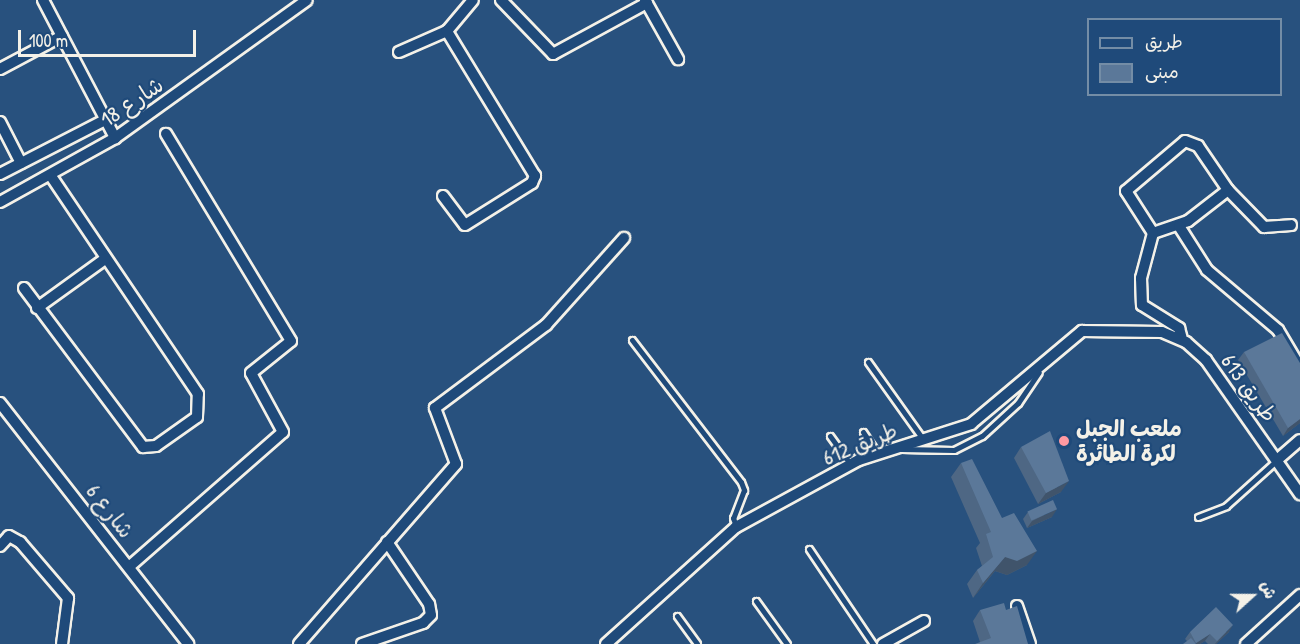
<!DOCTYPE html>
<html>
<head>
<meta charset="utf-8">
<style>
	body { margin:0 }
	#map { position:relative; width:1300px; height:644px; overflow:hidden; background:#28517e; font-family:"Patrick Hand","Playpen Sans Arabic",sans-serif }
	div>[style] { position:absolute }
	.roads { filter:drop-shadow(2px 0 #f4f1e8) drop-shadow(-2px 0 #f4f1e8) drop-shadow(0 2px #f4f1e8) drop-shadow(0 -2px #f4f1e8) }
	.lane>* { height:5px; margin:-2.5px; padding:0 2.5px; transform-origin:2.5px; border-radius:2.5px; background:#1f4a7a }
	.street>* { height:10px; margin:-5px; padding:0 5px; transform-origin:5px; border-radius:5px; background:#1f4a7a }
	.wall>* { inset:0; background:#4e6784 }
	.shaded-wall>* { inset:0; background:#40546b }
	.building>* { inset:0; background:#5b7899; transform-origin:0 0 }
	.dots>* { width:16px; height:16px; translate:-50% -50%; box-sizing:border-box; border:3px solid #1f4a7a; border-radius:50% }
	span { translate:-50% -50%; white-space:nowrap; text-align:center; line-height:1.15; -webkit-text-stroke:4.5px #1f4a7a; paint-order:stroke }
	.street-label { font-size:22px; color:#f4f1e8 }
	.poi-label { font-size:22px; color:#f4f1e8; font-weight:700 }
	.left { translate:0 -50%; text-align:left }
	.legend { position:absolute; left:1087px; top:18px; width:195px; height:78px; box-sizing:border-box; background:#1f4a7a; border:2px solid #748da6; margin:0; padding:8px 10px; list-style:none; font-size:18px; color:#f4f1e8 }
	.legend li { display:flex; align-items:center; gap:12px; height:30px }
	.legend b { width:30px; border:2px solid #748da6 }
	.north { position:absolute; left:1222px; top:566px; width:60px; height:60px; -webkit-text-stroke:4px #1f4a7a; paint-order:stroke; rotate:69deg; font-size:16px; font-weight:700; line-height:24px; text-align:center; color:#f4f1e8 }
	.north::after { content:''; display:block; margin:auto; width:21px; height:27px; background:#f4f1e8; clip-path:polygon(50% 0,100% 100%,50% 72%,0 100%) }
	.scale { position:absolute; left:18px; top:30px; width:178px; height:27px; box-sizing:border-box; border:3px solid #f4f1e8; border-top:0; padding-left:8px; font-size:18px; line-height:21px; white-space:nowrap; color:#f4f1e8; -webkit-text-stroke:4px #1f4a7a; paint-order:stroke }
</style>
</head>
<body>
<div id="map">
	<div class="roads">
		<div class="lane">
			<div style="left:632px;top:340px;width:179px;rotate:52.5deg"></div>
			<div style="left:741px;top:482px;width:9px;rotate:69deg"></div>
			<div style="left:744px;top:490px;width:30px;rotate:111deg"></div>
			<div style="left:733px;top:518px;width:9px;rotate:69deg"></div>
			<div style="left:868px;top:362px;width:95px;rotate:54.5deg"></div>
			<div style="left:863px;top:432px;width:25px;rotate:56deg"></div>
			<div style="left:830px;top:436px;width:34px;rotate:54deg"></div>
			<div style="left:901px;top:449px;width:53px;rotate:1.1deg"></div>
			<div style="left:954px;top:450px;width:31px;rotate:-27deg"></div>
			<div style="left:982px;top:436px;width:49px;rotate:-42.5deg"></div>
			<div style="left:1018px;top:403px;width:37px;rotate:-56deg"></div>
			<div style="left:1198px;top:517px;width:30px;rotate:-21deg"></div>
			<div style="left:1226px;top:506px;width:67px;rotate:-42deg"></div>
			<div style="left:809px;top:549px;width:115px;rotate:56deg"></div>
			<div style="left:756px;top:601px;width:53px;rotate:54.2deg"></div>
			<div style="left:677px;top:616px;width:34px;rotate:54deg"></div>
		</div>
		<div class="street">
			<div style="left:43px;top:0;width:156px;rotate:62.4deg"></div>
			<div style="left:501px;top:0;width:75px;rotate:46.1deg"></div>
			<div style="left:553px;top:54px;width:107px;rotate:-28.5deg"></div>
			<div style="left:645px;top:0;width:68px;rotate:60.8deg"></div>
			<div style="left:399px;top:52px;width:52px;rotate:-23.6deg"></div>
			<div style="left:447px;top:31px;width:40px;rotate:-50deg"></div>
			<div style="left:0;top:69px;width:70px;rotate:-28deg"></div>
			<div style="left:0;top:122px;width:46px;rotate:62.9deg"></div>
			<div style="left:1185px;top:141px;width:14px;rotate:21deg"></div>
			<div style="left:1198px;top:146px;width:53px;rotate:55.7deg"></div>
			<div style="left:1228px;top:190px;width:51px;rotate:142.2deg"></div>
			<div style="left:1188px;top:221px;width:37px;rotate:161deg"></div>
			<div style="left:1153px;top:233px;width:50px;rotate:-122.7deg"></div>
			<div style="left:1126px;top:191px;width:77px;rotate:-40.3deg"></div>
			<div style="left:0;top:174px;width:118px;rotate:-27.2deg"></div>
			<div style="left:1228px;top:190px;width:52px;rotate:45.8deg"></div>
			<div style="left:1264px;top:227px;width:27px;rotate:-4deg"></div>
			<div style="left:443px;top:196px;width:36px;rotate:53deg"></div>
			<div style="left:465px;top:225px;width:79px;rotate:-32.1deg"></div>
			<div style="left:532px;top:183px;width:8px;rotate:-67deg"></div>
			<div style="left:535px;top:176px;width:170px;rotate:-121.3deg"></div>
			<div style="left:0;top:202px;width:132px;rotate:-29.1deg"></div>
			<div style="left:115px;top:138px;width:236px;rotate:-35.7deg"></div>
			<div style="left:1179px;top:226px;width:52px;rotate:57.5deg"></div>
			<div style="left:1207px;top:270px;width:93px;rotate:40.2deg"></div>
			<div style="left:1278px;top:330px;width:43px;rotate:59.3deg"></div>
			<div style="left:1153px;top:233px;width:47px;rotate:104.9deg"></div>
			<div style="left:1141px;top:278px;width:27px;rotate:88deg"></div>
			<div style="left:1142px;top:305px;width:44px;rotate:31.9deg"></div>
			<div style="left:1179px;top:328px;width:11px;rotate:75deg"></div>
			<div style="left:24px;top:288px;width:199px;rotate:53.2deg"></div>
			<div style="left:143px;top:447px;width:13px;rotate:-4deg"></div>
			<div style="left:156px;top:446px;width:50px;rotate:-35.3deg"></div>
			<div style="left:197px;top:417px;width:23px;rotate:-88deg"></div>
			<div style="left:198px;top:394px;width:263px;rotate:-124deg"></div>
			<div style="left:37px;top:308px;width:84px;rotate:-35.8deg"></div>
			<div style="left:0;top:403px;width:306px;rotate:52deg"></div>
			<div style="left:1277px;top:460px;width:30px;rotate:-41deg"></div>
			<div style="left:0;top:546px;width:13px;rotate:-48deg"></div>
			<div style="left:9px;top:536px;width:13px;rotate:29deg"></div>
			<div style="left:20px;top:542px;width:74px;rotate:49.4deg"></div>
			<div style="left:68px;top:598px;width:46px;rotate:97.4deg"></div>
			<div style="left:130px;top:566px;width:203px;rotate:-41.2deg"></div>
			<div style="left:283px;top:432px;width:67px;rotate:-118.5deg"></div>
			<div style="left:251px;top:373px;width:51px;rotate:-38.7deg"></div>
			<div style="left:291px;top:341px;width:242px;rotate:-121.1deg"></div>
			<div style="left:1017px;top:606px;width:40px;rotate:71.1deg"></div>
			<div style="left:299px;top:644px;width:239px;rotate:-48.9deg"></div>
			<div style="left:456px;top:464px;width:60px;rotate:-110.6deg"></div>
			<div style="left:435px;top:408px;width:139px;rotate:-36.8deg"></div>
			<div style="left:546px;top:325px;width:117px;rotate:-48.1deg"></div>
			<div style="left:362px;top:644px;width:65px;rotate:-19deg"></div>
			<div style="left:423px;top:623px;width:11px;rotate:-45deg"></div>
			<div style="left:431px;top:615px;width:11px;rotate:-100deg"></div>
			<div style="left:429px;top:604px;width:75px;rotate:-124.1deg"></div>
			<div style="left:606px;top:644px;width:175px;rotate:-42deg"></div>
			<div style="left:736px;top:527px;width:140px;rotate:-28.6deg"></div>
			<div style="left:859px;top:460px;width:118px;rotate:-17.8deg"></div>
			<div style="left:971px;top:424px;width:145px;rotate:-40deg"></div>
			<div style="left:1082px;top:331px;width:80px;rotate:0.7deg"></div>
			<div style="left:1162px;top:332px;width:26px;rotate:23deg"></div>
			<div style="left:1186px;top:342px;width:27px;rotate:42deg"></div>
			<div style="left:1206px;top:360px;width:164px;rotate:55deg"></div>
			<div style="left:883px;top:644px;width:47px;rotate:-29.3deg"></div>
			<div style="left:1246px;top:644px;width:73px;rotate:-42.2deg"></div>
		</div>
	</div>
	<div class="wall">
		<div style="clip-path:polygon(1244px 352px,1300px 363px,1300px 423px,1283px 436px,1238px 360px)"></div>
		<div style="clip-path:polygon(1021px 447px,1061px 492px,1038px 504px,1014px 458px)"></div>
		<div style="clip-path:polygon(961px 463px,1027px 565px,1007px 575px,995px 571px,973px 598px,967px 584px,977px 570px,982px 566px,976px 548px,980px 543px,951px 477px)"></div>
		<div style="clip-path:polygon(1028px 512px,1052px 517px,1027px 528px,1023px 519px)"></div>
		<div style="clip-path:polygon(980px 610px,1006px 610px,1028px 644px,980px 642px,973px 621px)"></div>
		<div style="clip-path:polygon(1190px 632px,1229px 632px,1216px 644px,1208px 644px,1205px 641px,1200px 644px,1187px 641px,1185px 639px)"></div>
	</div>
	<div class="shaded-wall">
		<div style="clip-path:polygon(1300px 419px,1300px 423px,1283px 436px,1288px 428px)"></div>
		<div style="clip-path:polygon(1069px 481px,1061px 492px,1038px 504px,1046px 493px)"></div>
		<div style="clip-path:polygon(1057px 509px,1052px 517px,1027px 528px,1032px 521px)"></div>
		<div style="clip-path:polygon(1037px 551px,1027px 565px,1007px 575px,995px 571px,973px 598px,983px 583px,1005px 557px)"></div>
		<div style="clip-path:polygon(1233px 625px,1229px 632px,1216px 644px,1215px 644px)"></div>
		<div style="clip-path:polygon(1210px 634px,1205px 641px,1200px 644px,1195px 644px)"></div>
	</div>
	<div class="building">
		<div style="clip-path:polygon(1282px 333px,1300px 363px,1300px 419px,1288px 428px,1244px 352px)"></div>
		<div style="clip-path:polygon(1050px 431px,1069px 481px,1046px 493px,1021px 447px)"></div>
		<div style="clip-path:polygon(972px 459px,1002px 518px,1014px 513px,1037px 551px,1017px 561px,1005px 557px,983px 583px,977px 570px,993px 557px,986px 534px,991px 532px,961px 463px)"></div>
		<div style="left:1053px;top:500px;width:10px;height:28px;rotate:66deg"></div>
		<div style="clip-path:polygon(1004px 603px,1006px 610px,1017px 606px,1028px 644px,975px 644px,991px 638px,980px 610px)"></div>
		<div style="clip-path:polygon(1216px 607px,1233px 625px,1217px 641px,1210px 634px,1196px 643px,1190px 632px)"></div>
		<div style="clip-path:polygon(1191px 638px,1196px 644px,1183px 644px)"></div>
	</div>
	<div class="dots">
		<div style="left:1064px;top:441px;background:#ff9aa2"></div>
	</div>
	<div class="street-label">
		<span style="left:132px;top:102px;rotate:-34deg">شارع 18</span>
		<span style="left:1249px;top:388px;rotate:54deg">طريق 613</span>
		<span style="left:860px;top:444px;rotate:-22deg">طريق 612</span>
		<span style="left:110px;top:511px;rotate:52deg">شارع 6</span>
	</div>
	<div class="poi-label">
		<span class="left" style="left:1076px;top:441px">ملعب الجبل<br>لكرة الطائرة</span>
	</div>
	<ul class="legend">
	<li><b style="height:8px;background:#1f4a7a"></b>طريق</li>
	<li><b style="height:16px;background:#5b7899"></b>مبنى</li>
	</ul>
	<div class="north">ش</div>
	<div class="scale">100 m</div>
</div>
</body>
</html>
